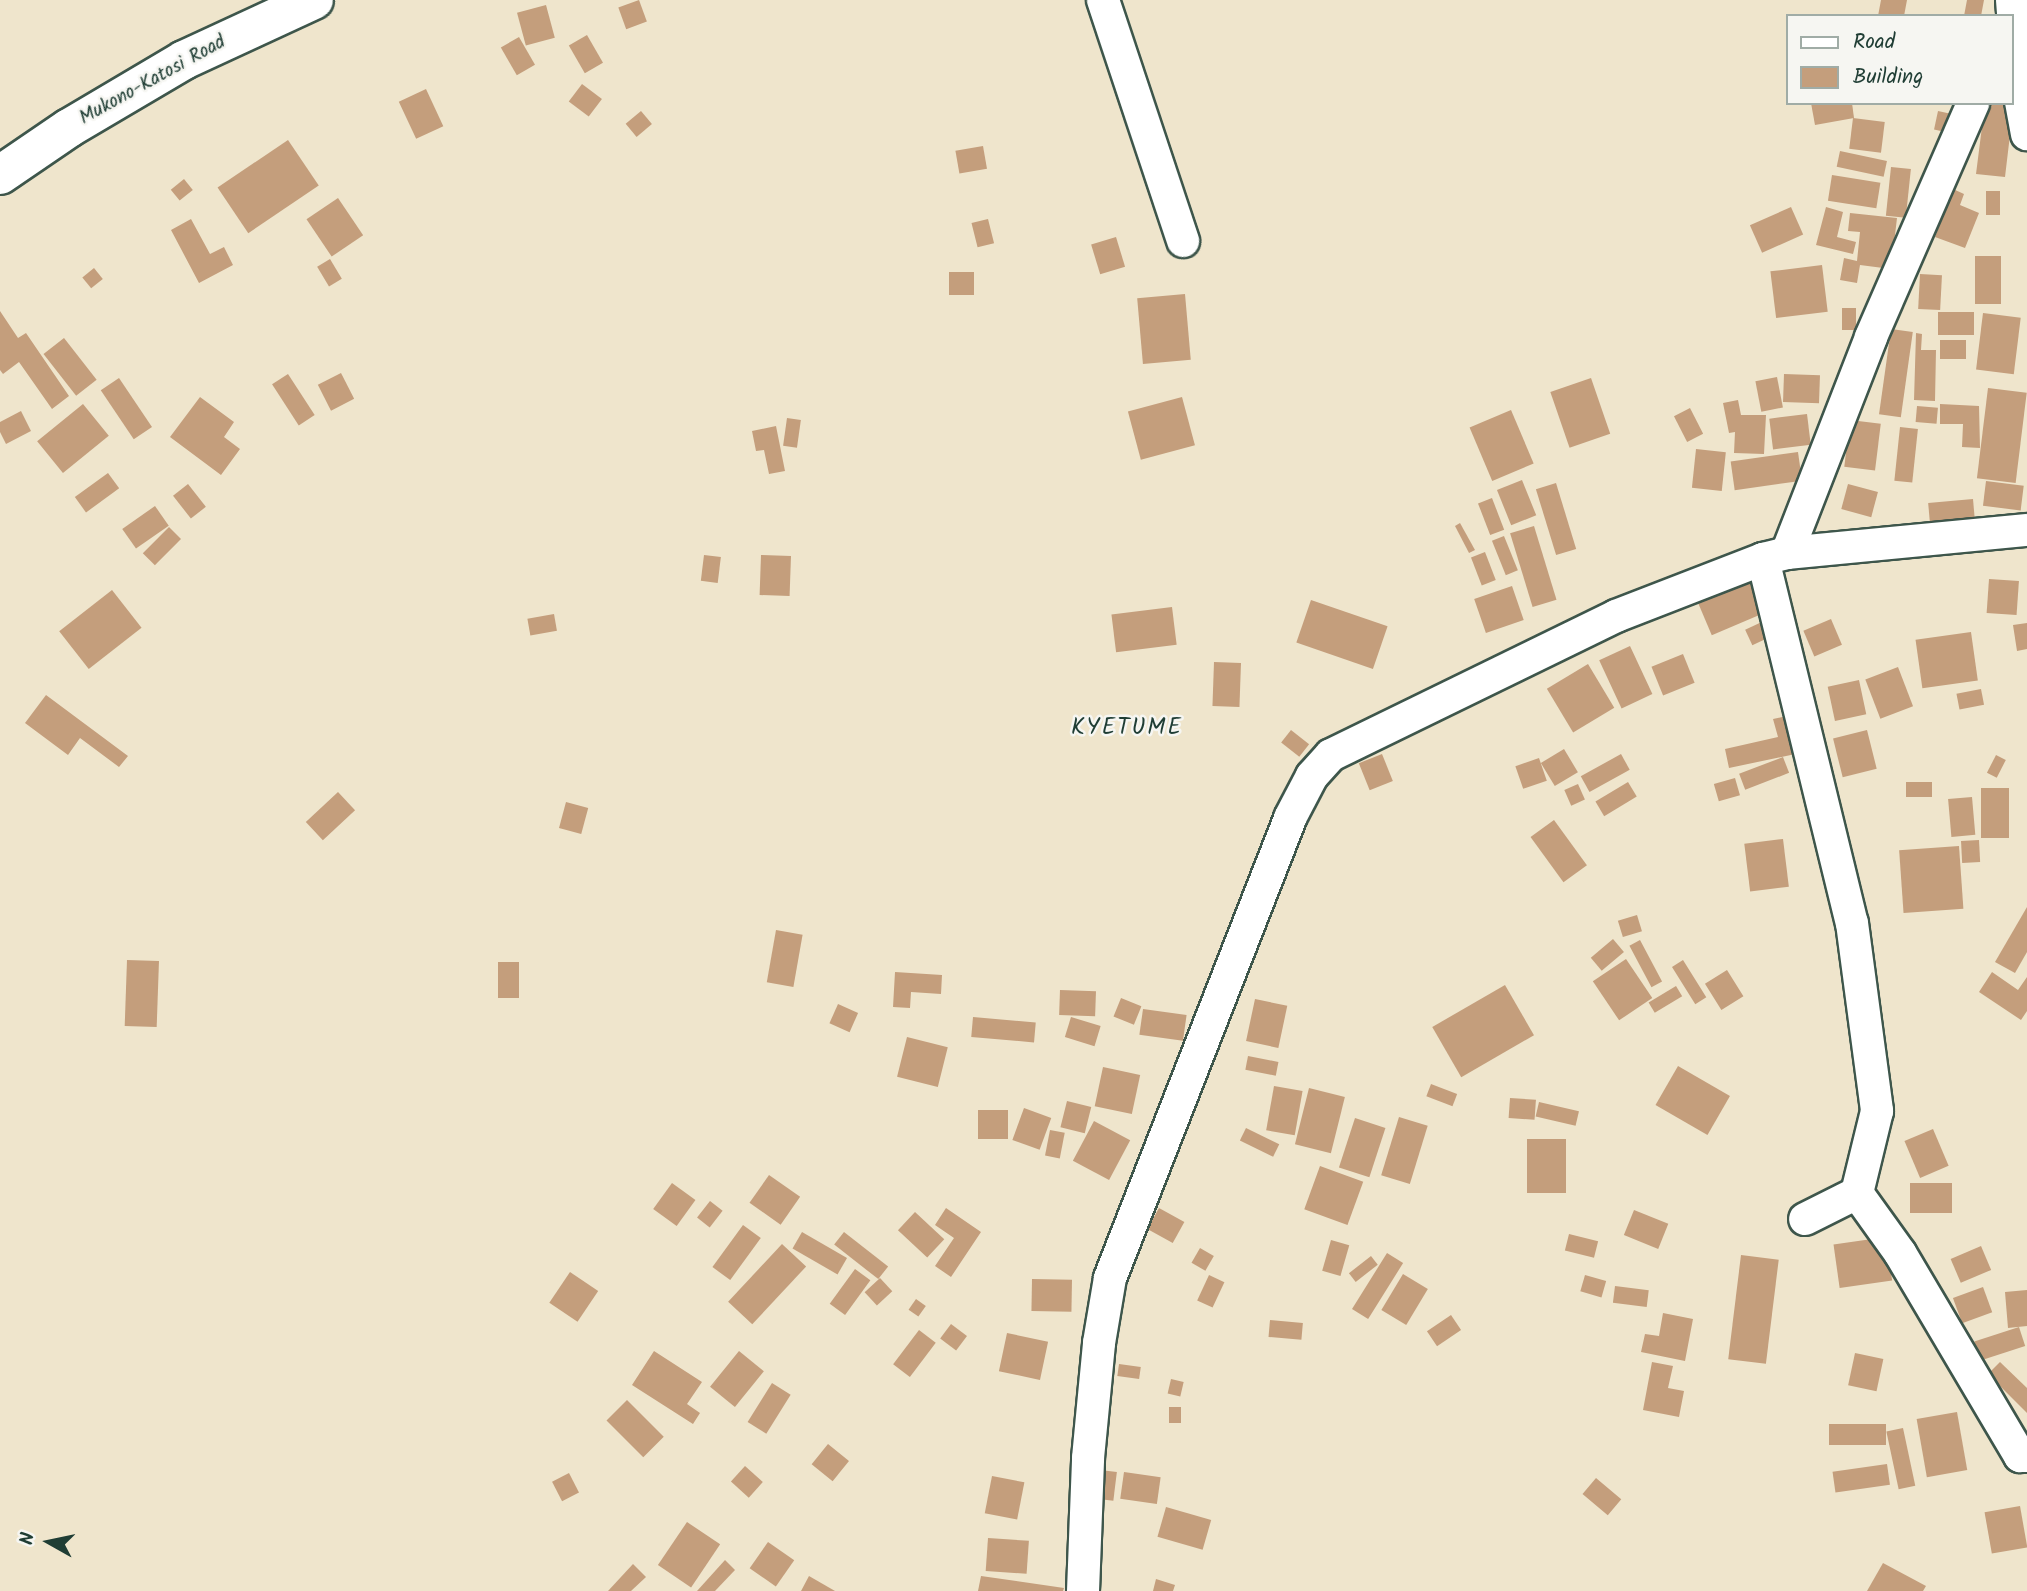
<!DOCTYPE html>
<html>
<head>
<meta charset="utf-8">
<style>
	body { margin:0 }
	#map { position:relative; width:2027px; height:1591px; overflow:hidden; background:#efe5cc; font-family:Kalam,sans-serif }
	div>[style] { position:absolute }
	.building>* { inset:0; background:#c49e7c; transform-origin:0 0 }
	.roads { filter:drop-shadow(2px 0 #3e564b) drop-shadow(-2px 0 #3e564b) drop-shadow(0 2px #3e564b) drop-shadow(0 -2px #3e564b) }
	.minor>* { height:32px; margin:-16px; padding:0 16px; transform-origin:16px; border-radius:16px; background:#fff }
	.secondary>* { height:38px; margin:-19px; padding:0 19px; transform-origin:19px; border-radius:19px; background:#fff }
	span { translate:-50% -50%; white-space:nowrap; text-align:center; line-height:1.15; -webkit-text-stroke:5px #f6f6f2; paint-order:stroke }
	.street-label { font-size:19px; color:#1f3d34 }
	.quarter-label { font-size:23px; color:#1f3d34; letter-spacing:2px }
	.legend { position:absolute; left:1786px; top:14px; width:228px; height:91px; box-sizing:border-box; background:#f6f6f2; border:2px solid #a0aca6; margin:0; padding:9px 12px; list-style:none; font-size:21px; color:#1f3d34 }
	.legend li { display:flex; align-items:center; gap:14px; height:35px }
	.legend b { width:35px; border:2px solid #a0aca6 }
	.north { position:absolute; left:14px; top:1507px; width:70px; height:70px; -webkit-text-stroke:5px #f6f6f2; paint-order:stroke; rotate:279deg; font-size:19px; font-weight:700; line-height:28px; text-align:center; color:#1f3d34 }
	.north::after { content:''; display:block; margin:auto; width:24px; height:32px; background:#1f3d34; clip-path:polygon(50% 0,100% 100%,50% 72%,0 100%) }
</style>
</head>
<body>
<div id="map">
	<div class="building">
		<div style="left:639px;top:0;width:23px;height:22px;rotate:70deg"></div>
		<div style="clip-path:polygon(1881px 0,1907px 0,1904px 16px,1878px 16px)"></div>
		<div style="clip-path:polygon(1967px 0,1984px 0,1981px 16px,1964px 16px)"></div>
		<div style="left:546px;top:5px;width:34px;height:30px;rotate:75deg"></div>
		<div style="left:587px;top:35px;width:32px;height:21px;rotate:60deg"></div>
		<div style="left:519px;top:37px;width:32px;height:21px;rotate:60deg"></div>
		<div style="clip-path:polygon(2017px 76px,2005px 177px,1976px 174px,1985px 103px,2011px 103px)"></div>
		<div style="left:582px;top:84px;width:25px;height:22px;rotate:37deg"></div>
		<div style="left:426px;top:89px;width:41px;height:30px;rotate:65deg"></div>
		<div style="clip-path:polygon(1811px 103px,1852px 103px,1854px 118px,1815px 125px)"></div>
		<div style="left:641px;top:111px;width:17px;height:20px;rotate:50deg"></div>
		<div style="left:1938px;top:111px;width:14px;height:19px;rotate:12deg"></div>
		<div style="left:1853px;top:118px;width:32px;height:31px;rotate:7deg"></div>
		<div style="left:288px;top:140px;width:55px;height:85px;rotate:56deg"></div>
		<div style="left:983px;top:146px;width:23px;height:28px;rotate:80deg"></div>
		<div style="left:1840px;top:151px;width:48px;height:16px;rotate:12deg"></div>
		<div style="left:1891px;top:167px;width:20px;height:49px;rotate:6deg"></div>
		<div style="left:1832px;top:175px;width:49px;height:26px;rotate:9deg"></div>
		<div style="left:184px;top:179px;width:14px;height:17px;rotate:51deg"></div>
		<div style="clip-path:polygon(1953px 189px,1964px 194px,1960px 205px,1979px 213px,1965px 248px,1935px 237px)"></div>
		<div style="left:1986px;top:191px;width:14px;height:24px"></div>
		<div style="left:338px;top:198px;width:45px;height:38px;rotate:56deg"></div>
		<div style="left:1791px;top:207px;width:30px;height:45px;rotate:66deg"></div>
		<div style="clip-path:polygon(1826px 207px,1843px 212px,1837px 237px,1856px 242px,1853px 254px,1816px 245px)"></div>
		<div style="clip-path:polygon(1850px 213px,1897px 218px,1891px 269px,1860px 265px,1857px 283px,1840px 280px,1844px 258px,1857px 261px,1860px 232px,1848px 231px)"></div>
		<div style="clip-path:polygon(191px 219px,210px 254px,224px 247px,233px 265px,199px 283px,171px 230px)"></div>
		<div style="left:988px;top:219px;width:25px;height:17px;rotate:76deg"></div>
		<div style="left:1116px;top:237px;width:31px;height:26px;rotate:73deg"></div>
		<div style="left:1975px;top:256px;width:26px;height:48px"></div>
		<div style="left:330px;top:259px;width:23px;height:15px;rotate:59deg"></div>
		<div style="left:1822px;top:265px;width:47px;height:52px;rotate:83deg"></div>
		<div style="left:94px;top:268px;width:14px;height:15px;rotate:51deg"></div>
		<div style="left:949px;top:272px;width:25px;height:23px"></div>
		<div style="left:1920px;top:274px;width:22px;height:35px;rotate:3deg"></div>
		<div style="left:1185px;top:294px;width:66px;height:48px;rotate:85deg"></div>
		<div style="left:1842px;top:308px;width:14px;height:22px"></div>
		<div style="clip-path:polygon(0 311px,18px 338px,26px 333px,69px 396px,52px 409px,19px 362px,3px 374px,0 370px)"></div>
		<div style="left:1974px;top:312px;width:23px;height:36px;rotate:90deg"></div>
		<div style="left:1983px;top:313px;width:38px;height:57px;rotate:7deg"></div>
		<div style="left:1891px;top:329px;width:22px;height:86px;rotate:8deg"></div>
		<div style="clip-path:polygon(1916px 333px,1922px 334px,1921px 350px,1936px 350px,1935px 401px,1914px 400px)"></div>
		<div style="left:64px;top:338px;width:53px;height:26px;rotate:52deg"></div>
		<div style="left:1940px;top:340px;width:26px;height:19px"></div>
		<div style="left:341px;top:373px;width:29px;height:26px;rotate:63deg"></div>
		<div style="left:288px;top:374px;width:49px;height:19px;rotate:57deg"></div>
		<div style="left:1784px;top:374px;width:36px;height:28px;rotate:2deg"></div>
		<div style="left:1777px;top:377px;width:31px;height:22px;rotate:79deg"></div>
		<div style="left:119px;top:378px;width:59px;height:22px;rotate:56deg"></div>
		<div style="left:1591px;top:378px;width:59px;height:43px;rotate:71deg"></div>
		<div style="left:1988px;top:388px;width:39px;height:91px;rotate:7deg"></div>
		<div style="clip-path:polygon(200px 397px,234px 422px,224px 437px,240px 449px,221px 475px,170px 437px)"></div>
		<div style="left:1182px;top:397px;width:50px;height:56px;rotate:75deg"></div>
		<div style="clip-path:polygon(1738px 400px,1741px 415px,1766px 415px,1764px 454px,1734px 453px,1735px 432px,1729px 433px,1723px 403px)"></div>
		<div style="left:83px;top:404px;width:41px;height:59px;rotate:51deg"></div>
		<div style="clip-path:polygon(1940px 404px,1979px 406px,1980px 448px,1962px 447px,1963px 424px,1940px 424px)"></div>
		<div style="left:1917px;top:406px;width:21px;height:16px;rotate:5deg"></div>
		<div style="left:1690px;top:408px;width:29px;height:18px;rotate:63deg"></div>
		<div style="left:1511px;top:410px;width:58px;height:45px;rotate:67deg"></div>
		<div style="clip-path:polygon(21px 411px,31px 431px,6px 444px,0 432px,0 422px)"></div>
		<div style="left:1807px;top:414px;width:31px;height:38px;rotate:83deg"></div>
		<div style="left:787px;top:418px;width:14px;height:28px;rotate:8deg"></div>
		<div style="left:1850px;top:420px;width:31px;height:47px;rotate:7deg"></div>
		<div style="clip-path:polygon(776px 426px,785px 471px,769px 474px,764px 450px,756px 451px,752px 431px)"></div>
		<div style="left:1900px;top:427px;width:18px;height:54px;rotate:6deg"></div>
		<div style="left:1696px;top:449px;width:30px;height:39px;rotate:6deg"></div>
		<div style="left:1798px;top:452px;width:29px;height:68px;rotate:82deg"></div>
		<div style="left:108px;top:473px;width:19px;height:41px;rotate:54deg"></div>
		<div style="left:1522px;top:480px;width:38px;height:27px;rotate:68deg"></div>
		<div style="left:1986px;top:481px;width:38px;height:25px;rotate:7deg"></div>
		<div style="left:1556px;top:483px;width:69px;height:21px;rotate:73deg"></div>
		<div style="left:188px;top:484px;width:29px;height:19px;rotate:52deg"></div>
		<div style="left:1848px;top:484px;width:31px;height:26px;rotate:15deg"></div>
		<div style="left:1492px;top:498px;width:34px;height:15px;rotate:69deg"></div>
		<div style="left:1973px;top:499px;width:25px;height:45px;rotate:85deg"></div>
		<div style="left:155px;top:506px;width:24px;height:40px;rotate:55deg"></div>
		<div style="clip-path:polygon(1460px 523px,1475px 550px,1469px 553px,1455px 526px)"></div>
		<div style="left:1534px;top:526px;width:77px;height:25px;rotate:73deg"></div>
		<div style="left:169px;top:527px;width:17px;height:37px;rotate:45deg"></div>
		<div style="left:1504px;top:536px;width:37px;height:13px;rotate:68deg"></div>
		<div style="left:1485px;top:552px;width:30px;height:15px;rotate:69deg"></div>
		<div style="left:704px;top:555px;width:17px;height:26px;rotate:7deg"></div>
		<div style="left:761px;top:555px;width:30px;height:40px;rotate:2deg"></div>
		<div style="left:1751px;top:574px;width:41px;height:60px;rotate:67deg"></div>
		<div style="left:1989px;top:579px;width:30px;height:34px;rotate:4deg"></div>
		<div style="left:1512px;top:586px;width:36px;height:40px;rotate:71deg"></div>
		<div style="left:112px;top:590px;width:48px;height:67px;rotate:52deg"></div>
		<div style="left:1311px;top:600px;width:81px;height:45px;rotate:19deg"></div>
		<div style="left:1172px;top:607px;width:38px;height:61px;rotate:83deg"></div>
		<div style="left:554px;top:614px;width:17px;height:27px;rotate:80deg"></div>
		<div style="left:1831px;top:619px;width:28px;height:30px;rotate:67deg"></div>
		<div style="left:1766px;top:620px;width:17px;height:23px;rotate:65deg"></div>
		<div style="clip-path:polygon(2027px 623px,2027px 649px,2017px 651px,2013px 625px)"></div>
		<div style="left:1971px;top:632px;width:49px;height:56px;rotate:82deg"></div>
		<div style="left:1630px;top:646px;width:53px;height:34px;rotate:65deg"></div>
		<div style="left:1683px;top:654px;width:31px;height:34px;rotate:68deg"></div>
		<div style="left:1214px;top:662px;width:27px;height:44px;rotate:2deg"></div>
		<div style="left:1588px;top:664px;width:51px;height:48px;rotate:59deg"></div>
		<div style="left:1898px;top:667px;width:42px;height:35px;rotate:69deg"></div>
		<div style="left:1859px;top:680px;width:35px;height:32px;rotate:78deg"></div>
		<div style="left:1981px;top:689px;width:16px;height:25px;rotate:79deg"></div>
		<div style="clip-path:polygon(46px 695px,128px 756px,119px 767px,80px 738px,68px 755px,25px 723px)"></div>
		<div style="clip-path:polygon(1791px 715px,1800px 753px,1729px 768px,1725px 749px,1778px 737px,1773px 719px)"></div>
		<div style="left:1291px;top:730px;width:23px;height:16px;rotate:38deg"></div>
		<div style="left:1867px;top:730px;width:40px;height:35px;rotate:76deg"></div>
		<div style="left:1564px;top:749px;width:27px;height:27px;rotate:59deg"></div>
		<div style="left:1382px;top:754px;width:29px;height:25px;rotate:68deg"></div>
		<div style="left:1621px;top:754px;width:18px;height:46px;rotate:61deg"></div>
		<div style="left:1996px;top:755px;width:11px;height:20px;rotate:27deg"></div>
		<div style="left:1783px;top:757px;width:17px;height:47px;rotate:69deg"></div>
		<div style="left:1539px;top:758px;width:24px;height:25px;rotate:71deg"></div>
		<div style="left:1735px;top:778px;width:18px;height:22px;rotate:74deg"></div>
		<div style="left:1628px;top:782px;width:17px;height:38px;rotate:59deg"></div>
		<div style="left:1906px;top:782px;width:26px;height:15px"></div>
		<div style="left:1578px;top:784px;width:17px;height:15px;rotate:66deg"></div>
		<div style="left:1981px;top:788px;width:28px;height:50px"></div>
		<div style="left:338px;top:792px;width:25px;height:44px;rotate:47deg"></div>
		<div style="left:1972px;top:797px;width:38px;height:24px;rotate:85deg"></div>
		<div style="left:566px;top:802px;width:23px;height:27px;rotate:15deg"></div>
		<div style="left:1554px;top:820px;width:56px;height:29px;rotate:54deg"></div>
		<div style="left:1783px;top:839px;width:48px;height:39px;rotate:83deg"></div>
		<div style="left:1979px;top:840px;width:22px;height:18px;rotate:87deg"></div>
		<div style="left:1959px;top:846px;width:63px;height:60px;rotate:86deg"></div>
		<div style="clip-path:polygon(2027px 907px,2027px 952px,2015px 973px,1995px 962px)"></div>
		<div style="left:1637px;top:915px;width:17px;height:20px;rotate:73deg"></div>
		<div style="left:776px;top:930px;width:27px;height:53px;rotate:10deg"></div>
		<div style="left:1613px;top:939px;width:17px;height:29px;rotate:50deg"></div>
		<div style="left:1640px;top:940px;width:47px;height:12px;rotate:62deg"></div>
		<div style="left:1626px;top:959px;width:47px;height:40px;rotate:56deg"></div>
		<div style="left:127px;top:960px;width:32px;height:66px;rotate:2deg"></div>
		<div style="left:1683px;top:960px;width:44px;height:13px;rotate:58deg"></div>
		<div style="left:498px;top:962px;width:21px;height:36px"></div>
		<div style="left:1727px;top:970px;width:31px;height:26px;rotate:58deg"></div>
		<div style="clip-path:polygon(895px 972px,942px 975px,941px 994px,911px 992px,910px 1008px,893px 1007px)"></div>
		<div style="clip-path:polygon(1992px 972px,2018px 990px,2027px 977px,2027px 1011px,2021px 1020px,1979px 992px)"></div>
		<div style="left:1505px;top:985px;width:58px;height:84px;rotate:60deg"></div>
		<div style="left:1676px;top:986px;width:12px;height:32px;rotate:59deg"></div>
		<div style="left:1060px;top:990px;width:36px;height:25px;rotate:2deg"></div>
		<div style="left:1121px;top:998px;width:22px;height:20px;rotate:22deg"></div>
		<div style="left:1255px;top:999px;width:33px;height:43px;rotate:12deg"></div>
		<div style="left:838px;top:1004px;width:22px;height:21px;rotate:24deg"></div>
		<div style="left:1143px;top:1009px;width:44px;height:26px;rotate:8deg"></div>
		<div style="left:973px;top:1017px;width:63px;height:20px;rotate:5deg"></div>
		<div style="left:1071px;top:1017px;width:31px;height:21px;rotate:17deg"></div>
		<div style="left:907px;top:1037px;width:42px;height:41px;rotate:14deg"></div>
		<div style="left:1248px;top:1056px;width:31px;height:14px;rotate:11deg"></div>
		<div style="left:1678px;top:1066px;width:60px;height:45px;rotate:30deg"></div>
		<div style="left:1103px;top:1067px;width:38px;height:40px;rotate:12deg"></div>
		<div style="left:1431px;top:1084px;width:28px;height:13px;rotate:21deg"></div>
		<div style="left:1274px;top:1086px;width:29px;height:45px;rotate:10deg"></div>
		<div style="left:1309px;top:1088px;width:37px;height:58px;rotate:14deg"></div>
		<div style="left:1510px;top:1098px;width:26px;height:20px;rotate:4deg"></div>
		<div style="left:1067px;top:1101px;width:25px;height:27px;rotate:14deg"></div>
		<div style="left:1539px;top:1102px;width:41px;height:15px;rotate:13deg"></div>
		<div style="left:1024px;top:1108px;width:29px;height:34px;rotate:20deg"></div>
		<div style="left:978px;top:1110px;width:30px;height:29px"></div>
		<div style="left:1399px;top:1117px;width:30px;height:61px;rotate:17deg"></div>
		<div style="left:1355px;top:1118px;width:32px;height:52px;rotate:18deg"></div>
		<div style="left:1094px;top:1121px;width:41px;height:45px;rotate:28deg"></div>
		<div style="left:1246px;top:1128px;width:37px;height:14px;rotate:26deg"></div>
		<div style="left:1933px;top:1129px;width:40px;height:31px;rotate:67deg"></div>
		<div style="left:1050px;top:1130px;width:15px;height:26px;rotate:11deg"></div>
		<div style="left:1527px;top:1139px;width:39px;height:54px"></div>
		<div style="left:1320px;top:1166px;width:46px;height:46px;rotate:20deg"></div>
		<div style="left:769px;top:1175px;width:38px;height:34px;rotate:35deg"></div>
		<div style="left:672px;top:1183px;width:29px;height:32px;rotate:36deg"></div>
		<div style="left:1910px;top:1183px;width:42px;height:30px"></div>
		<div style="left:710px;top:1201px;width:16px;height:21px;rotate:38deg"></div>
		<div style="clip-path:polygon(946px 1208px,981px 1232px,951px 1277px,935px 1266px,954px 1238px,935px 1225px)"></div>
		<div style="left:1159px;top:1208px;width:29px;height:24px;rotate:29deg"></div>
		<div style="left:1634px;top:1210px;width:37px;height:27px;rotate:22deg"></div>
		<div style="left:915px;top:1212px;width:40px;height:25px;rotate:43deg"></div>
		<div style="left:743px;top:1225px;width:22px;height:52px;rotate:36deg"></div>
		<div style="left:802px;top:1232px;width:52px;height:19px;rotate:30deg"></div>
		<div style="left:844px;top:1232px;width:56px;height:16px;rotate:38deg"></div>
		<div style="left:1569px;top:1234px;width:30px;height:17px;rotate:14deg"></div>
		<div style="left:1886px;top:1237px;width:44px;height:53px;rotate:82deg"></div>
		<div style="left:1331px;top:1240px;width:19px;height:32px;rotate:16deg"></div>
		<div style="left:782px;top:1244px;width:33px;height:79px;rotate:43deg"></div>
		<div style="left:1981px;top:1246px;width:26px;height:33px;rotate:67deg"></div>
		<div style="left:1200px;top:1248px;width:16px;height:17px;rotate:30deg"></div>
		<div style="left:1387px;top:1253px;width:19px;height:66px;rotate:32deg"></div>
		<div style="left:1741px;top:1255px;width:38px;height:105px;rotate:7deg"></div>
		<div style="left:1371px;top:1256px;width:11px;height:28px;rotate:52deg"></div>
		<div style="left:855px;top:1269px;width:19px;height:43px;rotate:36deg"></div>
		<div style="left:570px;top:1272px;width:34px;height:37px;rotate:34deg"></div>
		<div style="left:1403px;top:1274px;width:29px;height:42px;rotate:31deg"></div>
		<div style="left:1209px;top:1275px;width:17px;height:28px;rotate:25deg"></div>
		<div style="left:1585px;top:1275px;width:22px;height:17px;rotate:16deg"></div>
		<div style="left:880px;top:1278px;width:18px;height:21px;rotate:47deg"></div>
		<div style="left:1032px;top:1279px;width:40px;height:32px;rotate:1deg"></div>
		<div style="left:1615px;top:1286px;width:34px;height:17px;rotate:7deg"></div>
		<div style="left:1983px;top:1287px;width:27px;height:32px;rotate:70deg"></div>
		<div style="clip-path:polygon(2027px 1290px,2027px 1326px,2008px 1328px,2005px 1292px)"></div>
		<div style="left:916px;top:1299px;width:12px;height:13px;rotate:35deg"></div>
		<div style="clip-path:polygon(1663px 1313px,1693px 1319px,1685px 1361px,1641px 1352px,1645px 1334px,1659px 1336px)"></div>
		<div style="left:1451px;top:1315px;width:18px;height:29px;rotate:56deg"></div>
		<div style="left:1270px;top:1320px;width:33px;height:17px;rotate:5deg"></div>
		<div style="left:951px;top:1324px;width:20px;height:18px;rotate:37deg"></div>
		<div style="left:2019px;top:1327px;width:20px;height:47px;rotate:72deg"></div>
		<div style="left:919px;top:1330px;width:21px;height:43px;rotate:37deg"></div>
		<div style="left:1007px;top:1333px;width:42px;height:39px;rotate:12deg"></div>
		<div style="clip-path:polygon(654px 1351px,702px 1382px,687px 1404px,700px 1413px,693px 1424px,632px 1385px)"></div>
		<div style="left:739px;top:1351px;width:32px;height:46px;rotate:39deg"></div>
		<div style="left:1855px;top:1353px;width:29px;height:33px;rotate:12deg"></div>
		<div style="clip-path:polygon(1652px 1362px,1673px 1366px,1668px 1388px,1684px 1391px,1679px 1417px,1643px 1410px)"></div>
		<div style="clip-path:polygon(2000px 1362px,2027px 1388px,2027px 1413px,1988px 1374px)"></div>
		<div style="left:1119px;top:1364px;width:22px;height:12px;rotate:8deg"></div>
		<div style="left:1171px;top:1379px;width:13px;height:15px;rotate:13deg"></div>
		<div style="left:772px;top:1383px;width:22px;height:46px;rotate:32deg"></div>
		<div style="left:627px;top:1400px;width:52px;height:29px;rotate:45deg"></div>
		<div style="left:1169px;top:1407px;width:12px;height:16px"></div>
		<div style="left:1957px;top:1412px;width:59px;height:41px;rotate:80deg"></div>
		<div style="left:1829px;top:1424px;width:57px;height:21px"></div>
		<div style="left:1903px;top:1428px;width:59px;height:17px;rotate:78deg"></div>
		<div style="left:828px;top:1444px;width:27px;height:26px;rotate:39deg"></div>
		<div style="left:1887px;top:1464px;width:21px;height:55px;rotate:82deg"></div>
		<div style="left:745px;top:1466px;width:24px;height:21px;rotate:42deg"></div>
		<div style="left:1100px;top:1470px;width:17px;height:29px;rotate:7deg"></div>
		<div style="left:1124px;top:1472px;width:37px;height:27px;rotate:8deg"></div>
		<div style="left:569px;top:1473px;width:22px;height:19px;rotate:63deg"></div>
		<div style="left:992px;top:1476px;width:33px;height:38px;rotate:11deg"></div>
		<div style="left:1596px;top:1478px;width:33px;height:21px;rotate:40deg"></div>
		<div style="left:2020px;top:1506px;width:42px;height:36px;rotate:80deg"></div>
		<div style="left:1166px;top:1507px;width:47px;height:31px;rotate:16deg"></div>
		<div style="left:687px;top:1522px;width:40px;height:52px;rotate:34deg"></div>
		<div style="left:988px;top:1538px;width:41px;height:33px;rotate:4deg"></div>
		<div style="left:768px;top:1542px;width:32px;height:32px;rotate:35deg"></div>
		<div style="clip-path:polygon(725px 1560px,735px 1570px,715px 1591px,697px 1591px)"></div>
		<div style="clip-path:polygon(1883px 1563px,1926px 1586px,1923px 1591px,1867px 1591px)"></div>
		<div style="clip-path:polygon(633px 1564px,646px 1577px,631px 1591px,608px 1591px)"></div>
		<div style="clip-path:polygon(809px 1576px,835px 1591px,801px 1591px)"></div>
		<div style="clip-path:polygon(981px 1576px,1064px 1588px,1063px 1591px,978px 1591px)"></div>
		<div style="clip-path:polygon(1156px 1579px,1175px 1585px,1173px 1591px,1153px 1591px)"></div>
	</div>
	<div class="roads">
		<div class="minor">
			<div style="left:1103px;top:0;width:254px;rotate:71.6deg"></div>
			<div style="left:2012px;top:0;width:91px;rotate:85.6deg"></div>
			<div style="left:2019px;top:91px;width:44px;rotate:79.5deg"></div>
			<div style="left:1787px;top:553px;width:232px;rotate:-68.7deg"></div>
			<div style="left:1871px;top:337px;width:255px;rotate:-66.4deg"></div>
			<div style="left:1763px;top:559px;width:375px;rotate:76.3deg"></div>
			<div style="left:1852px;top:923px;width:190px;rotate:82.4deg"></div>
			<div style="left:1877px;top:1111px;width:84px;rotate:103.7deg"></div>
			<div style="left:1857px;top:1193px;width:58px;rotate:153.4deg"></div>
			<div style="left:1857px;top:1193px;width:74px;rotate:54.4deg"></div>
			<div style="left:1900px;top:1253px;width:236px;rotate:59.4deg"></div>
			<div style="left:2020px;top:1456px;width:7px"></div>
			<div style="left:1083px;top:1591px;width:133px;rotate:-87.8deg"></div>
			<div style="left:1088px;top:1458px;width:116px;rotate:-84.5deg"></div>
			<div style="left:1099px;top:1343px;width:66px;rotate:-80.4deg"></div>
			<div style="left:1110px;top:1278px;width:494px;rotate:-68.6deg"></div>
			<div style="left:1290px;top:818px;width:47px;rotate:-62.4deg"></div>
			<div style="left:1312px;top:776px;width:28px;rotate:-48deg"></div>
			<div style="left:1331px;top:755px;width:317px;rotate:-26deg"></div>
			<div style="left:1616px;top:616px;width:158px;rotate:-21.2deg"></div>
			<div style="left:1763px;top:559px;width:25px;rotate:-14deg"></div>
			<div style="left:1787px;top:553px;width:241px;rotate:-5.5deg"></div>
		</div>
		<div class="secondary">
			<div style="left:0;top:175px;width:83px;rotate:-34.3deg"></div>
			<div style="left:69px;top:128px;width:134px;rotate:-30.6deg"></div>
			<div style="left:184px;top:60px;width:143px;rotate:-24.8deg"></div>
		</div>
	</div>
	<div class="street-label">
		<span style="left:153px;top:81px;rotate:-29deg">Mukono-Katosi Road</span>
	</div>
	<div class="quarter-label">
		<span style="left:1127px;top:728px">KYETUME</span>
	</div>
	<ul class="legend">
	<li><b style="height:9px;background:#fff"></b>Road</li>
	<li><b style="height:19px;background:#c49e7c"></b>Building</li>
	</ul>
	<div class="north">N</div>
</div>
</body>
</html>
